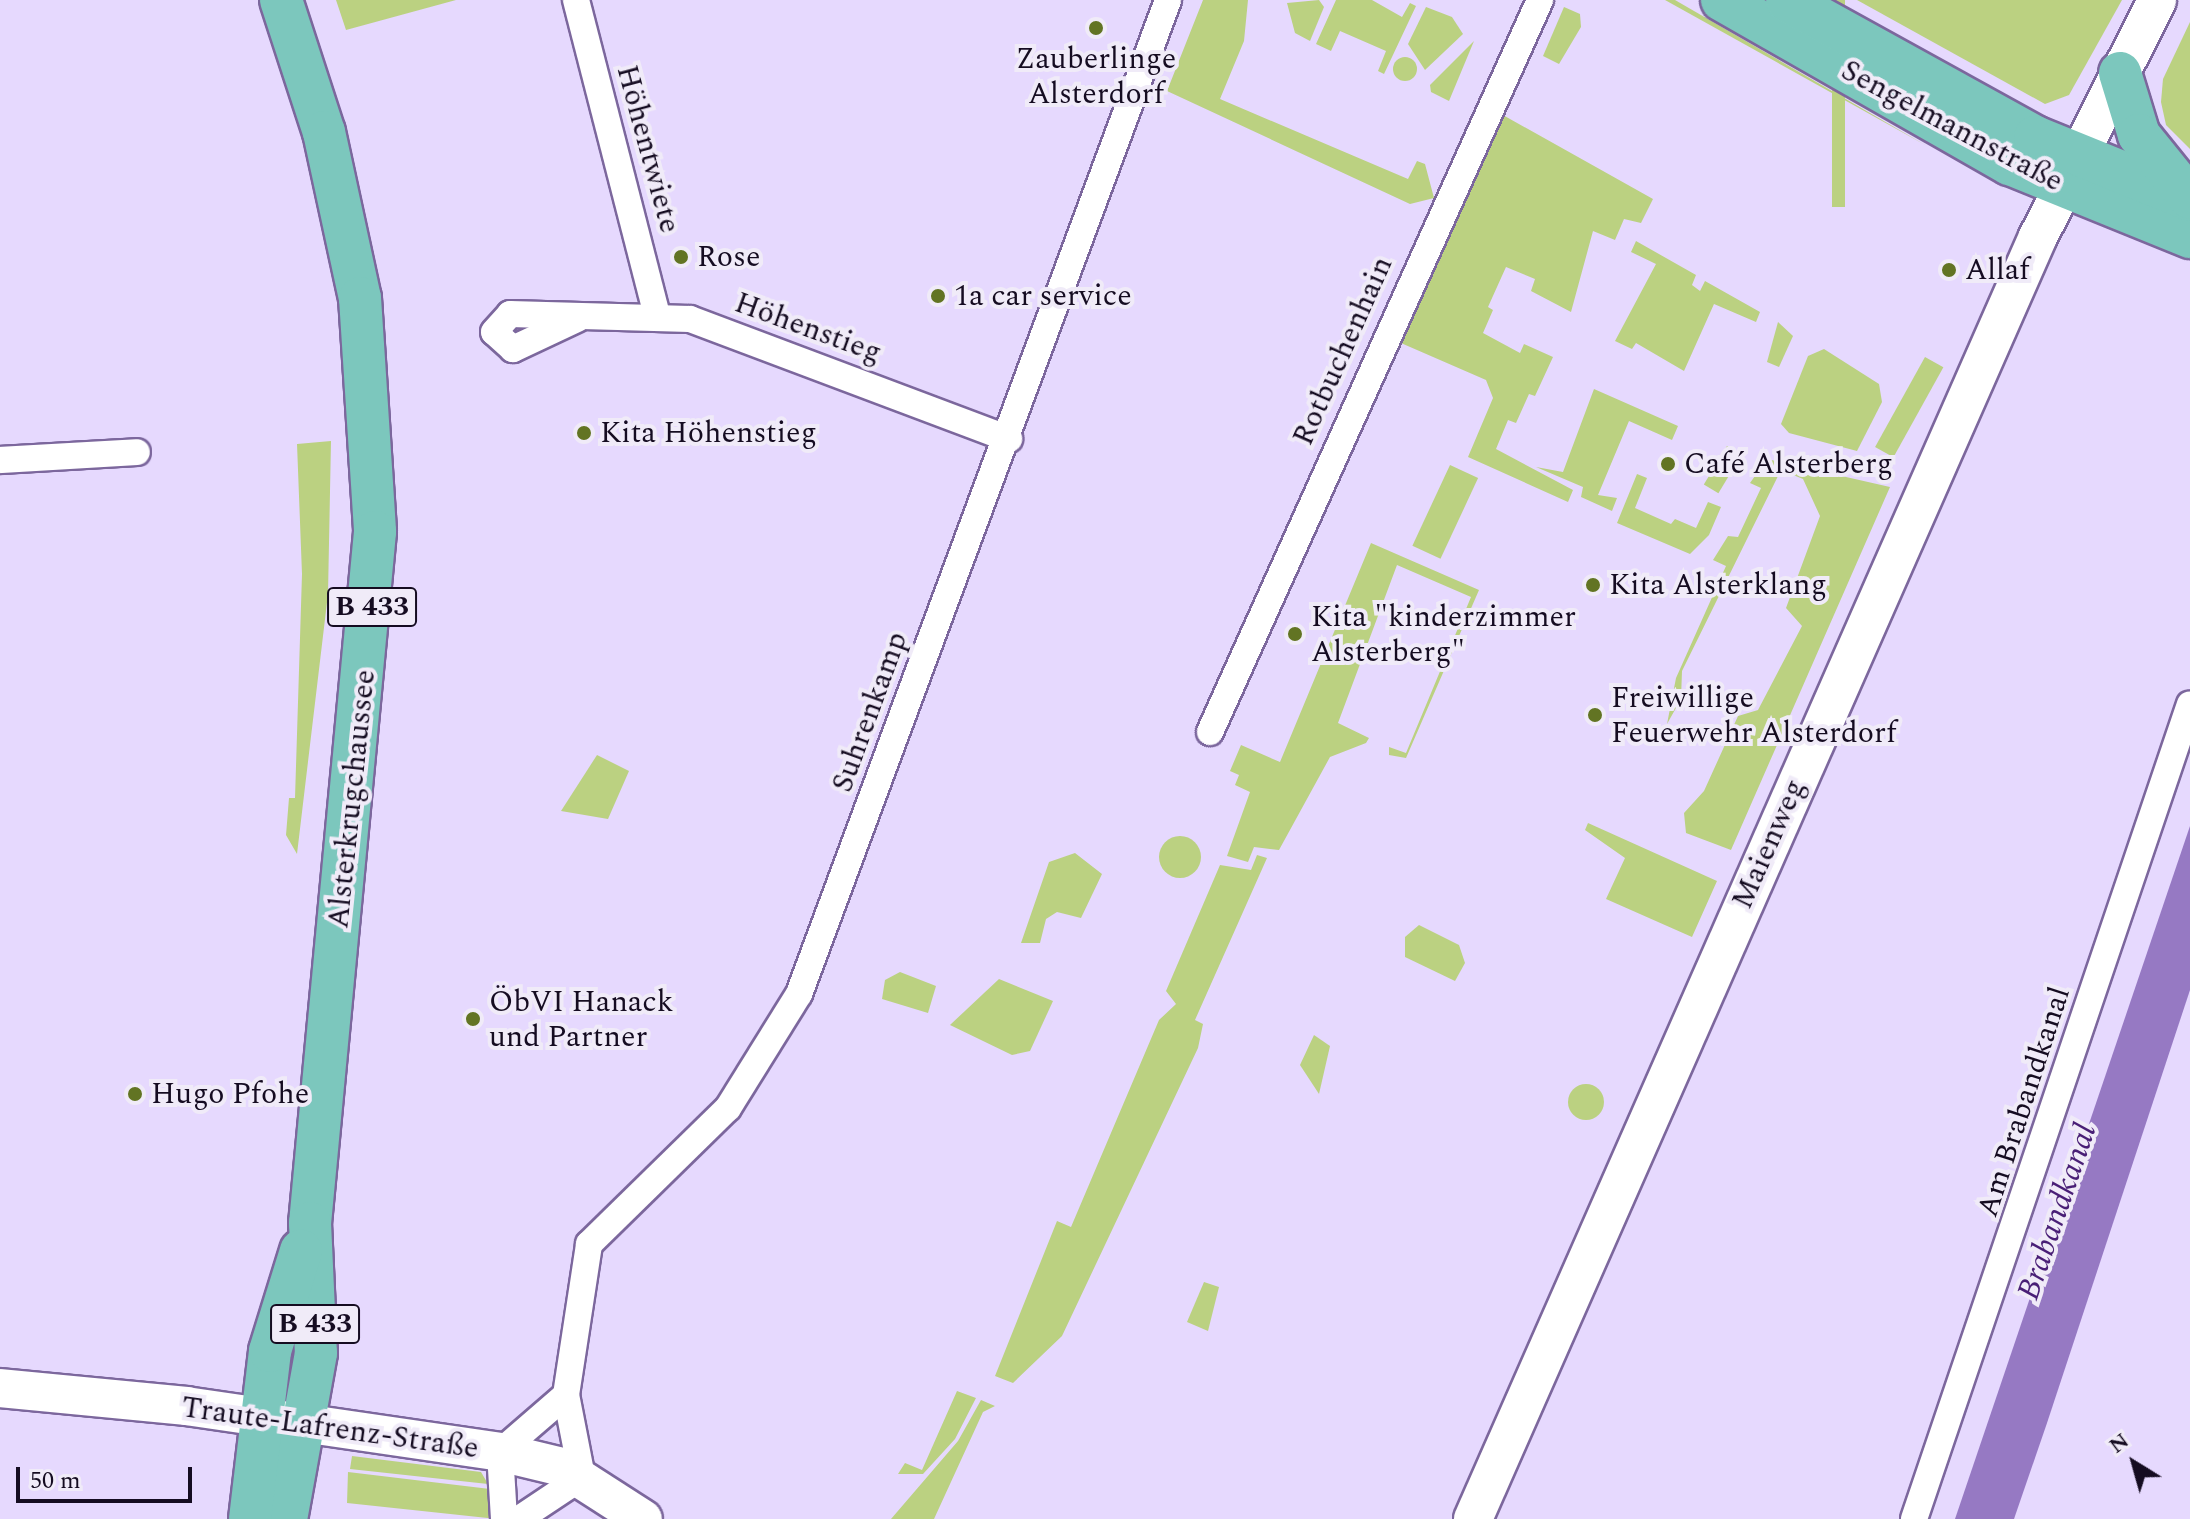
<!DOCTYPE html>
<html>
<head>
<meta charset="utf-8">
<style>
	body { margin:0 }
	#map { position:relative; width:2190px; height:1519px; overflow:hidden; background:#e6d9fe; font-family:Spectral,serif }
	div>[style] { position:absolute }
	.green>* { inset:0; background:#bbd181; transform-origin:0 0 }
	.round { border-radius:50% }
	.water>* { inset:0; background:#9679c3 }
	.roads { filter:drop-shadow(2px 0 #7c679d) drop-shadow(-2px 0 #7c679d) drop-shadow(0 2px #7c679d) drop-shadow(0 -2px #7c679d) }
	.street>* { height:26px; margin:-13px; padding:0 13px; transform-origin:13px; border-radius:13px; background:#fff }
	.secondary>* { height:38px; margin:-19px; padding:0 19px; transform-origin:19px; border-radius:19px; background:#fff }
	.primary>* { height:42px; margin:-21px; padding:0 21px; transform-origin:21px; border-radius:21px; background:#7cc7bd }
	.dots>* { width:22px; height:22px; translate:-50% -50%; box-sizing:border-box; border:4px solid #f0ebf8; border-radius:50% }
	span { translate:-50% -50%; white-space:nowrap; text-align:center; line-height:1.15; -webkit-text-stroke:8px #f0ebf8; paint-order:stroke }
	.shield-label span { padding:2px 6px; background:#f0ebf8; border:2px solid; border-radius:6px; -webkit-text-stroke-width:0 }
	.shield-label { font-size:28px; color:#150c21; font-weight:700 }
	.poi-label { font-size:30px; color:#150c21 }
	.left { translate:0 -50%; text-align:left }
	.street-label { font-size:30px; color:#150c21 }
	.water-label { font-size:32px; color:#491f76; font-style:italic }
	.north { position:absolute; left:2094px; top:1423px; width:80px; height:80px; -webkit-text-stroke:6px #f0ebf8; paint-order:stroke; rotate:323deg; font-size:22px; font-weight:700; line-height:32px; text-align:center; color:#150c21 }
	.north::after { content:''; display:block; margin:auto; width:28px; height:36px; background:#150c21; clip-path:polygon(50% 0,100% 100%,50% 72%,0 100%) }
	.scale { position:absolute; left:16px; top:1467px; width:176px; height:36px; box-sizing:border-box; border:4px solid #150c21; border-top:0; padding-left:10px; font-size:24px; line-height:28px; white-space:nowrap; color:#150c21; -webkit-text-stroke:6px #f0ebf8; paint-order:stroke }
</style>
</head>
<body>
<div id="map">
	<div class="green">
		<div style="clip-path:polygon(336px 0,456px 0,346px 30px)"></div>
		<div style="clip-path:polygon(1203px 0,1248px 0,1244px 41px,1220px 99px,1408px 179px,1417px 161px,1425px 164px,1434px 198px,1410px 204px,1167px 91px)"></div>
		<div style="clip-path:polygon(1319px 0,1324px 7px,1310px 41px,1295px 33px,1287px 3px)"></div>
		<div style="clip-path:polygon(1336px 0,1372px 0,1402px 17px,1410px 3px,1416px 6px,1384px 74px,1378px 71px,1386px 51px,1340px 31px,1331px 51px,1316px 44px)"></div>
		<div style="clip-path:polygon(1665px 0,1675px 0,1927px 146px)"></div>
		<div style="left:1832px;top:0;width:13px;height:207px"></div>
		<div style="clip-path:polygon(1857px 0,2122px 0,2069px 95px,2045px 104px)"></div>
		<div style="clip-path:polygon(1426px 7px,1452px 17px,1463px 34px,1425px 70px,1408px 44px)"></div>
		<div style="clip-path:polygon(1564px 7px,1580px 14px,1581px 27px,1559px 64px,1543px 56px)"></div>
		<div style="clip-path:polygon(2190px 22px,2190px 149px,2166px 125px,2161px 102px,2163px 79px)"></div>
		<div style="clip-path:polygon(1474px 41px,1449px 101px,1431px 92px,1430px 85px)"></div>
		<div class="round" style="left:1393px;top:57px;width:24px;height:24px"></div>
		<div style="clip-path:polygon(1494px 110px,1653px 199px,1641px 223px,1624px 219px,1615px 240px,1593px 231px,1571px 312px,1531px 291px,1535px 279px,1506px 267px,1488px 307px,1493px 310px,1483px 333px,1520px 353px,1524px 344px,1553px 357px,1535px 396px,1529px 394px,1516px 423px,1508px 420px,1496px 449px,1573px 490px,1568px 502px,1468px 457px,1493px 398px,1486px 380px,1394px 340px)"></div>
		<div style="clip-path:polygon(1636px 241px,1696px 275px,1692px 285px,1700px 291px,1705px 281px,1760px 312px,1756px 322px,1714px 304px,1684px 371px,1636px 343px,1632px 349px,1615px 341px,1656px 264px,1631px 252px)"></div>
		<div style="clip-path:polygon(1778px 322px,1793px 336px,1779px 367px,1767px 362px)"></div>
		<div style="clip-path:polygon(1824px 349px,1879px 384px,1882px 402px,1857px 451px,1789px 433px,1781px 424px,1808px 356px)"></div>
		<div style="left:1925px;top:357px;width:21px;height:103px;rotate:29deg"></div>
		<div style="clip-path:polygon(1594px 389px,1678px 426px,1672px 440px,1629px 421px,1598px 495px,1617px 498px,1612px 511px,1581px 497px,1583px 487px,1536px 467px,1563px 472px)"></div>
		<div style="clip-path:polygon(331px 441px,328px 594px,297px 854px,286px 835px,289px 798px,295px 798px,302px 574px,297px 444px)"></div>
		<div style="left:1727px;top:446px;width:17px;height:45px;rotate:31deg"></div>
		<div style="clip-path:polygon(1767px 459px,1890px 487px,1731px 850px,1686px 833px,1684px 813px,1704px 791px,1738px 716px,1758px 710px,1802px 626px,1786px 608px,1820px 516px,1803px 479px,1781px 470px,1682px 671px,1681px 699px,1667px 724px,1676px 678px,1726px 566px,1713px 560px,1728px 536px,1738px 537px,1761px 488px,1750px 483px)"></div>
		<div style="left:1450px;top:465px;width:31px;height:89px;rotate:25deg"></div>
		<div style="clip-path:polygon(1637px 474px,1647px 478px,1635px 508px,1671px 524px,1675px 519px,1696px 528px,1708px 502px,1721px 507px,1709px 535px,1690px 554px,1617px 523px)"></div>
		<div style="clip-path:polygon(1371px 543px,1479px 590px,1406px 758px,1389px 755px,1389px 747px,1406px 753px,1471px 597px,1397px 565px,1338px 723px,1369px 738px,1366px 743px,1330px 757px,1279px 850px,1254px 847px,1248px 862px,1227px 856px,1250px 792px,1235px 785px,1239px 775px,1230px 771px,1241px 745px,1280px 762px)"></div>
		<div style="clip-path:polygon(597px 755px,629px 771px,608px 819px,561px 811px)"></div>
		<div style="clip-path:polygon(1588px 823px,1717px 881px,1692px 937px,1606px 899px,1625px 858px,1585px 830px)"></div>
		<div class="round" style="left:1159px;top:836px;width:42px;height:42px"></div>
		<div style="clip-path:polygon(1075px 853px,1102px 874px,1081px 918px,1057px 912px,1046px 919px,1040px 943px,1021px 943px,1049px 862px)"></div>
		<div style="clip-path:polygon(1257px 855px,1267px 858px,1195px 1020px,1203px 1024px,1198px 1048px,1062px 1336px,1013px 1383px,995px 1376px,1057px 1221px,1071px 1227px,1159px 1020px,1176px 1004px,1166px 991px,1220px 865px,1251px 870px)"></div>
		<div style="clip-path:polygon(1419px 925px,1459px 945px,1465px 963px,1455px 981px,1405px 957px,1405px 937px)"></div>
		<div style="clip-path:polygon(900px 972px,936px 986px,928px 1013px,882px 999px,885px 980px)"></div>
		<div style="clip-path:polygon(999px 979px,1053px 1001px,1030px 1051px,1012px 1055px,950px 1025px)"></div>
		<div style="clip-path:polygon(1314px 1035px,1330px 1046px,1319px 1094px,1300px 1065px)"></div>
		<div class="round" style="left:1568px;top:1084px;width:36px;height:36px"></div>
		<div style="clip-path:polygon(1204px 1282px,1219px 1287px,1208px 1331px,1187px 1322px)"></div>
		<div style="clip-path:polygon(957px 1391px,976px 1398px,955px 1439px,923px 1474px,898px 1474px,905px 1463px,922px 1470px)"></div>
		<div style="clip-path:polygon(981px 1400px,995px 1406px,983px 1412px,934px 1519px,891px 1519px,958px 1441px)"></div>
		<div style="clip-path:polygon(352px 1456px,481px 1472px,488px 1484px,350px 1469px)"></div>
		<div style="clip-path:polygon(348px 1472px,490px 1489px,497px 1519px,347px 1503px)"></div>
	</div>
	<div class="water">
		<div style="clip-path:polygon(2190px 826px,2190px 990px,2047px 1423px,2014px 1519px,1955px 1519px)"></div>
	</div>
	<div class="roads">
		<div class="street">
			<div style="left:576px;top:0;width:326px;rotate:75.6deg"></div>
			<div style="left:577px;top:319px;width:71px;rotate:154.9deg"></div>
			<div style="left:513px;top:349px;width:25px;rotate:-138deg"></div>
			<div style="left:494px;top:332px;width:24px;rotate:-48deg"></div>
			<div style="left:510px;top:314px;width:180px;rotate:1.6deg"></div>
			<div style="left:690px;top:319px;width:341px;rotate:20.6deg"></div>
			<div style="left:0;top:460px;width:137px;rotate:-3.3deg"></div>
			<div style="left:1210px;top:732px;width:803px;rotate:-65.73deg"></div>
			<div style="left:504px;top:1519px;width:67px;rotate:-93.4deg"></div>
			<div style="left:500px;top:1452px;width:87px;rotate:-40.8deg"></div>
			<div style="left:519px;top:1519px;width:76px;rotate:-33.7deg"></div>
			<div style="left:582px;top:1477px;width:84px;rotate:-101deg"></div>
			<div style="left:566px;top:1395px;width:153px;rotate:-81.3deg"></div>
			<div style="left:589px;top:1244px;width:194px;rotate:-44.4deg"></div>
			<div style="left:728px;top:1108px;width:134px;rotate:-58.1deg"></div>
			<div style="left:799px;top:994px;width:1060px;rotate:-69.63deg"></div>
			<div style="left:1914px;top:1519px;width:860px;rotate:-71.29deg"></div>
		</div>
		<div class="secondary">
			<div style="left:0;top:1388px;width:187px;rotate:5.5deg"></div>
			<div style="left:186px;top:1406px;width:317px;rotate:8.3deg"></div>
			<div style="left:500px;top:1452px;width:64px;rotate:13.6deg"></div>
			<div style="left:562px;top:1467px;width:96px;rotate:32.7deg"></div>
			<div style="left:1473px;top:1519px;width:1401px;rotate:-66.22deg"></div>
			<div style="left:2038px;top:237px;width:265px;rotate:-63.3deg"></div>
		</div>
		<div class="primary">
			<div style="left:281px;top:0;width:139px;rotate:72deg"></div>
			<div style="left:324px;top:132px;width:170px;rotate:77.8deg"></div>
			<div style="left:360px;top:298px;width:234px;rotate:86.3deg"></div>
			<div style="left:375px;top:532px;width:694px;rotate:95.37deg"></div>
			<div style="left:310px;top:1223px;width:130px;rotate:87.4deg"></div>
			<div style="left:316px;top:1353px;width:169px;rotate:100.2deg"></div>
			<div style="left:1722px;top:0;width:331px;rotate:29.7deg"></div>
			<div style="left:2010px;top:164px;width:194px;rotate:22.1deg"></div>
			<div style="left:1787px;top:0;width:283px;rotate:28.9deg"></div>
			<div style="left:2035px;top:137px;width:167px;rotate:22.1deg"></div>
			<div style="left:2120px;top:73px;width:65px;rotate:73deg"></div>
			<div style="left:2139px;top:135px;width:80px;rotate:51.1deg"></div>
			<div style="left:250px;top:1519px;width:169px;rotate:-83.2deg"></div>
			<div style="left:270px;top:1351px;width:105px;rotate:-72.8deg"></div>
		</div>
	</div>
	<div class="dots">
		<div style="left:1096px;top:28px;background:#627423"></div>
		<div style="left:681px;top:257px;background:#627423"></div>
		<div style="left:1949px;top:270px;background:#627423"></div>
		<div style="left:938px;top:296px;background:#627423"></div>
		<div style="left:584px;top:433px;background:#627423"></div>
		<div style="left:1668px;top:464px;background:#627423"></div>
		<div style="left:1593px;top:585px;background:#627423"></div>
		<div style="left:1295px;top:634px;background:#627423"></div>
		<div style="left:1595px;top:715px;background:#627423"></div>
		<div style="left:473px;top:1019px;background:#627423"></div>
		<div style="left:135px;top:1094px;background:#627423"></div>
	</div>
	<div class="shield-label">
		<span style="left:372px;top:607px">B 433</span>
		<span style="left:315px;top:1324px">B 433</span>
	</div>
	<div class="poi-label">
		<span style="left:1096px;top:76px">Zauberlinge<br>Alsterdorf</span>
		<span class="left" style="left:697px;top:257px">Rose</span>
		<span class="left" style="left:1965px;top:270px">Allaf</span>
		<span class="left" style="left:954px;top:296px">1a car service</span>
		<span class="left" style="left:600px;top:433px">Kita Höhenstieg</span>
		<span class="left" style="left:1684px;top:464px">Café Alsterberg</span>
		<span class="left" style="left:1609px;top:585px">Kita Alsterklang</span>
		<span class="left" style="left:1311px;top:634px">Kita "kinderzimmer<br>Alsterberg"</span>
		<span class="left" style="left:1611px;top:715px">Freiwillige<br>Feuerwehr Alsterdorf</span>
		<span class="left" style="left:489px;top:1019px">ÖbVI Hanack<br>und Partner</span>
		<span class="left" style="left:151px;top:1094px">Hugo Pfohe</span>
	</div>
	<div class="street-label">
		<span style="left:1952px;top:126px;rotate:28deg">Sengelmannstraße</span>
		<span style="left:648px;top:149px;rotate:75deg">Höhentwiete</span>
		<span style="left:808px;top:328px;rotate:20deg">Höhenstieg</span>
		<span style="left:1343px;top:351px;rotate:-66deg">Rotbuchenhain</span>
		<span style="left:870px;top:712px;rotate:-70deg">Suhrenkamp</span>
		<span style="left:352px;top:799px;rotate:-84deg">Alsterkrugchaussee</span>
		<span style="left:1769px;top:844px;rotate:-66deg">Maienweg</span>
		<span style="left:2024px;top:1102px;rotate:-72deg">Am Brabandkanal</span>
		<span style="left:330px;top:1428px;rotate:8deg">Traute-Lafrenz-Straße</span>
	</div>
	<div class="water-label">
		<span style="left:2058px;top:1212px;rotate:-71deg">Brabandkanal</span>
	</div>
	<div class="north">N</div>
	<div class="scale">50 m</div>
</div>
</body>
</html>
